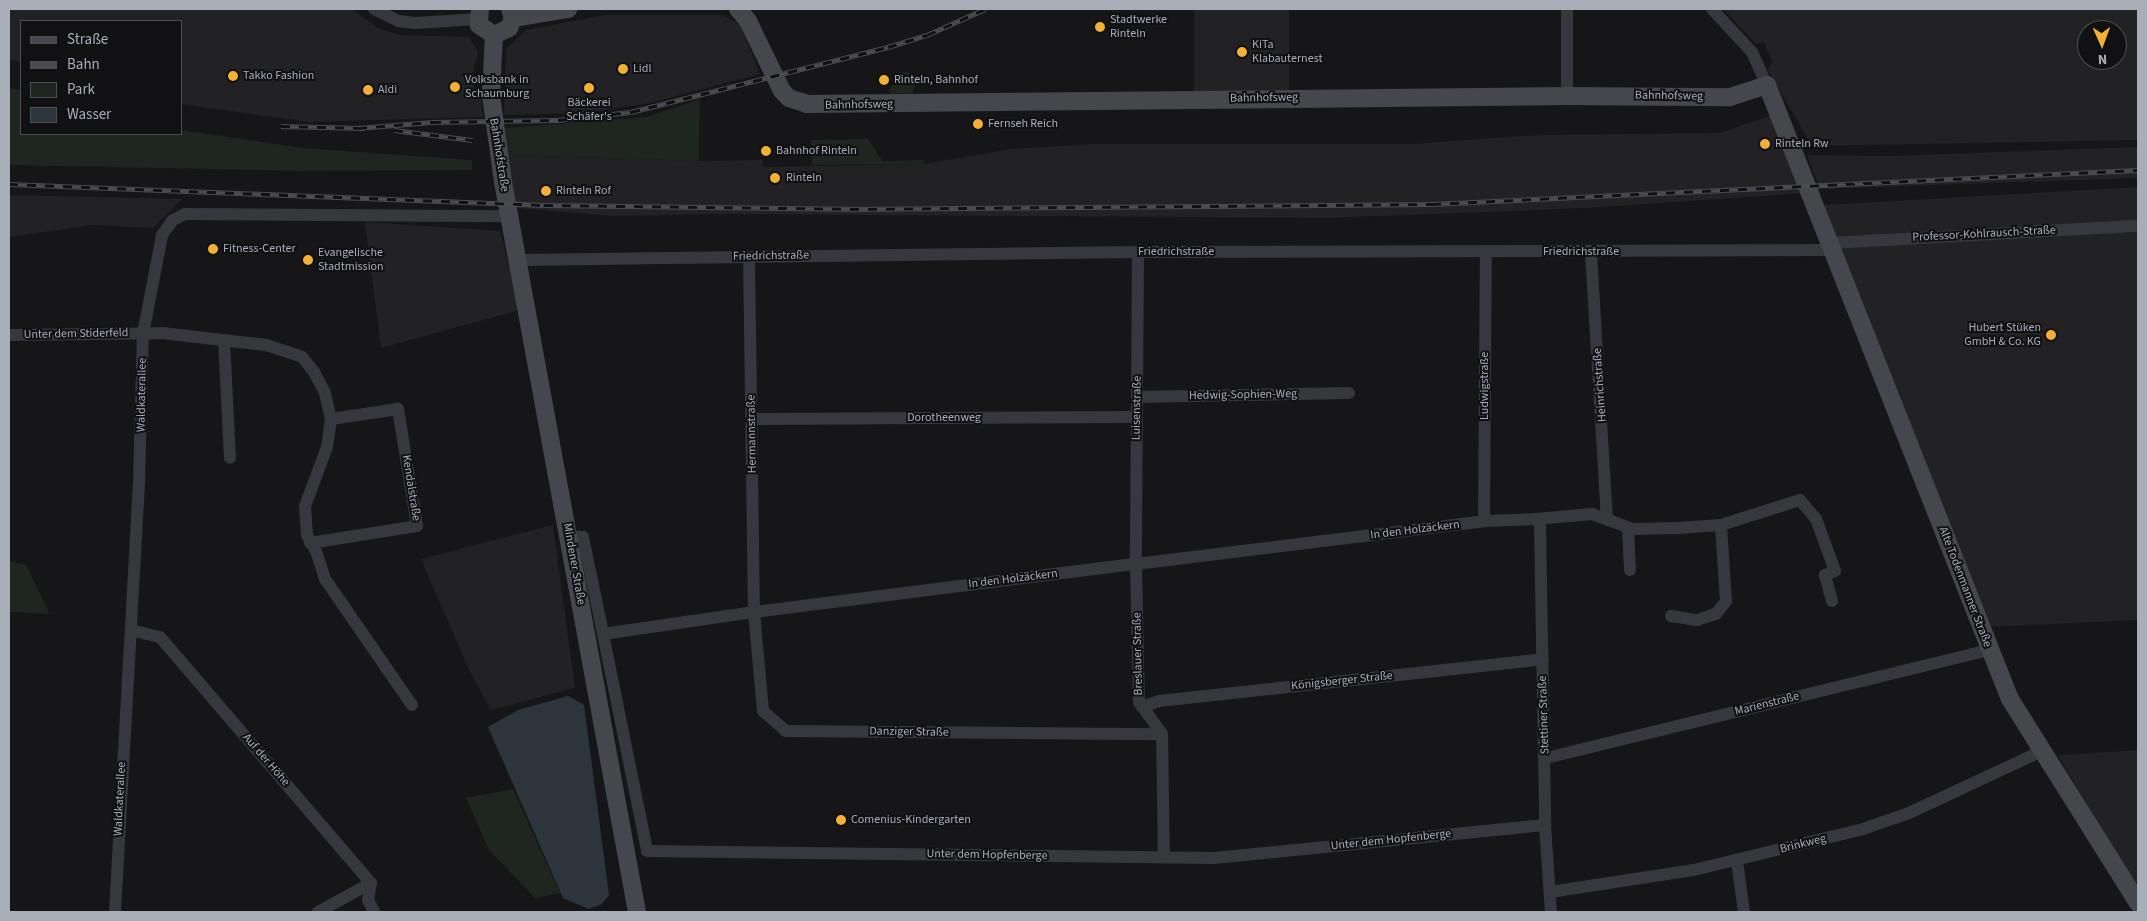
<!DOCTYPE html>
<html>
<head>
<meta charset="utf-8">
<style>
	body { margin:0 }
	#map { position:relative; width:2147px; height:921px; overflow:hidden; background:#161618; font-family:"Source Sans 3",sans-serif }
	div>[style] { position:absolute }
	.built>* { inset:0; background:#222225; transform-origin:0 0 }
	.green>* { inset:0; background:#1e261f }
	.water>* { inset:0; background:#2c353c }
	.street>* { height:12px; margin:-6px; padding:0 6px; transform-origin:6px; border-radius:6px; background:#37383d }
	.secondary>* { height:18px; margin:-9px; padding:0 9px; transform-origin:9px; border-radius:9px; background:#45474d }
	.rail>* { height:5px; margin-top:-2.5px; transform-origin:0; background:repeating-linear-gradient(90deg,#111113 0 9px,#4a4c52 0 18px); box-sizing:border-box; border-block:1px solid #4a4c52 }
	.dots>* { width:14px; height:14px; translate:-50% -50%; box-sizing:border-box; border:2px solid #111113; border-radius:50% }
	span { translate:-50% -50%; white-space:nowrap; text-align:center; line-height:1.15; -webkit-text-stroke:4px #111113; paint-order:stroke }
	.poi-label { font-size:12px; color:#a8adb8 }
	.left { translate:0 -50%; text-align:left }
	.right { translate:-100% -50%; text-align:right }
	.street-label { font-size:12px; color:#a8adb8 }
	.frame { position:absolute; inset:0; border:10px solid #a8adb8; pointer-events:none }
	.legend { position:absolute; left:20px; top:20px; width:162px; height:115px; box-sizing:border-box; background:#111113; border:1px solid #4d4f55; margin:0; padding:6px 9px; list-style:none; font-size:15px; color:#a8adb8 }
	.legend li { display:flex; align-items:center; gap:10px; height:25px }
	.legend b { width:25px; border:1px solid #4d4f55 }
	.north { position:absolute; left:2077px; top:20px; width:50px; height:50px; box-sizing:border-box; background:#111113; border:1px solid #4d4f55; border-radius:50%; rotate:178deg; font-size:14px; font-weight:700; line-height:20px; text-align:center; color:#a8adb8 }
	.north::after { content:''; display:block; margin:auto; width:18px; height:22px; background:#f2b134; clip-path:polygon(50% 0,100% 100%,50% 72%,0 100%) }
</style>
</head>
<body>
<div id="map">
	<div class="built">
		<div style="clip-path:polygon(9px 9px,352px 9px,378px 28px,400px 35px,469px 37px,478px 52px,474px 68px,474px 90px,481px 99px,483px 117px,308px 122px,181px 104px,181px 21px,21px 21px,21px 62px,9px 59px)"></div>
		<div style="left:1194px;top:9px;width:95px;height:87px"></div>
		<div style="clip-path:polygon(evenodd,1723px 9px,2138px 9px,2138px 140px,1812px 146px,1768px 70px,1772px 61px,1764px 42px,1756px 44px,1723px 9px,2087px 30px,2117px 30px,2117px 60px,2087px 60px,2087px 30px)"></div>
		<div style="clip-path:polygon(723px 15px,740px 25px,760px 74px,650px 103px,586px 113px,504px 115px,506px 49px,526px 30px,605px 15px)"></div>
		<div style="clip-path:polygon(1775px 114px,1805px 193px,1588px 208px,1329px 218px,718px 214px,613px 216px,516px 208px,508px 155px,699px 161px,762px 160px,763px 167px,924px 164px,1011px 149px,1092px 144px,1410px 144px,1537px 135px,1720px 133px)"></div>
		<div style="clip-path:polygon(2138px 147px,2138px 178px,1820px 189px,1807px 155px,1891px 156px)"></div>
		<div style="clip-path:polygon(2138px 187px,2138px 620px,1988px 627px,1822px 205px)"></div>
		<div style="clip-path:polygon(9px 195px,182px 199px,153px 228px,93px 225px,9px 237px)"></div>
		<div style="clip-path:polygon(365px 222px,500px 231px,520px 310px,381px 348px)"></div>
		<div style="clip-path:polygon(553px 525px,575px 688px,491px 710px,469px 670px,421px 559px)"></div>
		<div style="clip-path:polygon(2138px 750px,2138px 891px,2058px 755px)"></div>
	</div>
	<div class="green">
		<div style="clip-path:polygon(901px 72px,912px 73px,915px 78px,917px 82px,912px 93px,891px 94px,888px 91px)"></div>
		<div style="clip-path:polygon(9px 87px,21px 91px,21px 134px,181px 134px,181px 130px,303px 148px,472px 160px,472px 170px,300px 171px,9px 165px)"></div>
		<div style="clip-path:polygon(700px 99px,699px 161px,508px 155px,504px 128px,647px 117px)"></div>
		<div style="clip-path:polygon(868px 139px,882px 161px,924px 160px,924px 164px,812px 165px,811px 140px)"></div>
		<div style="clip-path:polygon(9px 561px,26px 565px,50px 614px,9px 612px)"></div>
		<div style="clip-path:polygon(513px 789px,560px 893px,535px 898px,489px 850px,466px 798px)"></div>
	</div>
	<div class="water">
		<div style="clip-path:polygon(568px 696px,584px 705px,609px 895px,602px 904px,589px 909px,563px 898px,488px 727px,518px 710px)"></div>
	</div>
	<div class="street">
		<div style="left:374px;top:9px;width:28px;rotate:26deg"></div>
		<div style="left:399px;top:21px;width:16px;rotate:7deg"></div>
		<div style="left:415px;top:23px;width:63px;rotate:-3.6deg"></div>
		<div style="left:1567px;top:9px;width:87px;rotate:90deg"></div>
		<div style="left:1712px;top:9px;width:59px;rotate:47.1deg"></div>
		<div style="left:1752px;top:52px;width:36px;rotate:66deg"></div>
		<div style="left:1831px;top:243px;width:307px;rotate:-3.2deg"></div>
		<div style="left:1138px;top:252px;width:312px;rotate:90.4deg"></div>
		<div style="left:1136px;top:564px;width:138px;rotate:88.8deg"></div>
		<div style="left:1139px;top:702px;width:39px;rotate:54deg"></div>
		<div style="left:1162px;top:734px;width:123px;rotate:89.1deg"></div>
		<div style="left:1591px;top:252px;width:266px;rotate:86.6deg"></div>
		<div style="left:749px;top:257px;width:355px;rotate:89.2deg"></div>
		<div style="left:754px;top:612px;width:99px;rotate:84.8deg"></div>
		<div style="left:763px;top:711px;width:30px;rotate:41deg"></div>
		<div style="left:786px;top:731px;width:376px;rotate:0.5deg"></div>
		<div style="left:519px;top:260px;width:619px;rotate:-0.74deg"></div>
		<div style="left:1138px;top:252px;width:695px;rotate:-0.16deg"></div>
		<div style="left:9px;top:335px;width:153px;rotate:-0.7deg"></div>
		<div style="left:162px;top:333px;width:105px;rotate:6.6deg"></div>
		<div style="left:266px;top:345px;width:38px;rotate:18deg"></div>
		<div style="left:302px;top:357px;width:19px;rotate:51deg"></div>
		<div style="left:314px;top:372px;width:24px;rotate:62deg"></div>
		<div style="left:325px;top:393px;width:27px;rotate:77deg"></div>
		<div style="left:331px;top:419px;width:28px;rotate:98deg"></div>
		<div style="left:327px;top:447px;width:63px;rotate:110.4deg"></div>
		<div style="left:305px;top:506px;width:29px;rotate:86deg"></div>
		<div style="left:307px;top:535px;width:18px;rotate:61deg"></div>
		<div style="left:316px;top:551px;width:29px;rotate:72deg"></div>
		<div style="left:325px;top:579px;width:153px;rotate:55.4deg"></div>
		<div style="left:224px;top:340px;width:118px;rotate:87.1deg"></div>
		<div style="left:1137px;top:397px;width:212px;rotate:-1.1deg"></div>
		<div style="left:752px;top:419px;width:384px;rotate:-0.3deg"></div>
		<div style="left:1536px;top:519px;width:7px;rotate:56deg"></div>
		<div style="left:1540px;top:525px;width:300px;rotate:89deg"></div>
		<div style="left:1545px;top:825px;width:87px;rotate:86.1deg"></div>
		<div style="left:1536px;top:519px;width:56px;rotate:-5.1deg"></div>
		<div style="left:1592px;top:514px;width:44px;rotate:20.1deg"></div>
		<div style="left:1633px;top:529px;width:45px;rotate:-1.3deg"></div>
		<div style="left:1678px;top:528px;width:43px;rotate:-4deg"></div>
		<div style="left:1721px;top:525px;width:83px;rotate:-17.6deg"></div>
		<div style="left:1800px;top:500px;width:25px;rotate:50deg"></div>
		<div style="left:1816px;top:519px;width:55px;rotate:69.9deg"></div>
		<div style="left:1835px;top:571px;width:11px;rotate:158deg"></div>
		<div style="left:1825px;top:575px;width:27px;rotate:75deg"></div>
		<div style="left:1484px;top:521px;width:270px;rotate:-89.6deg"></div>
		<div style="left:1628px;top:528px;width:42px;rotate:87.3deg"></div>
		<div style="left:569px;top:536px;width:14px;rotate:4deg"></div>
		<div style="left:583px;top:537px;width:99px;rotate:78.3deg"></div>
		<div style="left:603px;top:634px;width:153px;rotate:-8.3deg"></div>
		<div style="left:754px;top:612px;width:385px;rotate:-7.2deg"></div>
		<div style="left:1136px;top:564px;width:351px;rotate:-7deg"></div>
		<div style="left:1484px;top:521px;width:52px;rotate:-2.2deg"></div>
		<div style="left:310px;top:543px;width:108px;rotate:-9deg"></div>
		<div style="left:417px;top:526px;width:119px;rotate:-99.2deg"></div>
		<div style="left:398px;top:409px;width:68px;rotate:171.5deg"></div>
		<div style="left:1671px;top:616px;width:26px;rotate:9deg"></div>
		<div style="left:1697px;top:620px;width:20px;rotate:-18deg"></div>
		<div style="left:1716px;top:614px;width:16px;rotate:-52deg"></div>
		<div style="left:1726px;top:601px;width:76px;rotate:-93.8deg"></div>
		<div style="left:131px;top:630px;width:30px;rotate:14deg"></div>
		<div style="left:160px;top:637px;width:324px;rotate:49.4deg"></div>
		<div style="left:371px;top:883px;width:17px;rotate:100deg"></div>
		<div style="left:368px;top:900px;width:13px;rotate:63deg"></div>
		<div style="left:603px;top:634px;width:221px;rotate:78.5deg"></div>
		<div style="left:647px;top:851px;width:567px;rotate:0.71deg"></div>
		<div style="left:1214px;top:858px;width:333px;rotate:-5.7deg"></div>
		<div style="left:1142px;top:707px;width:18px;rotate:-19deg"></div>
		<div style="left:1159px;top:701px;width:386px;rotate:-6.2deg"></div>
		<div style="left:1546px;top:758px;width:456px;rotate:-13.7deg"></div>
		<div style="left:1737px;top:861px;width:51px;rotate:82.2deg"></div>
		<div style="left:1550px;top:892px;width:146px;rotate:-8.7deg"></div>
		<div style="left:1694px;top:870px;width:174px;rotate:-13.6deg"></div>
		<div style="left:1863px;top:829px;width:49px;rotate:-19.2deg"></div>
		<div style="left:1909px;top:813px;width:147px;rotate:-25deg"></div>
		<div style="left:115px;top:912px;width:431px;rotate:-86.8deg"></div>
		<div style="left:139px;top:482px;width:148px;rotate:-88.5deg"></div>
		<div style="left:143px;top:334px;width:101px;rotate:-79.1deg"></div>
		<div style="left:162px;top:235px;width:19px;rotate:-54deg"></div>
		<div style="left:173px;top:220px;width:13px;rotate:-27deg"></div>
		<div style="left:185px;top:214px;width:324px;rotate:0.4deg"></div>
		<div style="left:318px;top:912px;width:60px;rotate:-28.7deg"></div>
	</div>
	<div class="secondary">
		<div style="left:480px;top:9px;width:16px;rotate:94deg"></div>
		<div style="left:479px;top:25px;width:18px;rotate:34deg"></div>
		<div style="left:494px;top:35px;width:17px;rotate:-25deg"></div>
		<div style="left:509px;top:28px;width:11px;rotate:-68deg"></div>
		<div style="left:513px;top:18px;width:9px;rotate:-108deg"></div>
		<div style="left:738px;top:9px;width:16px;rotate:50deg"></div>
		<div style="left:748px;top:21px;width:78px;rotate:64.1deg"></div>
		<div style="left:782px;top:91px;width:10px;rotate:45deg"></div>
		<div style="left:789px;top:98px;width:19px;rotate:18deg"></div>
		<div style="left:807px;top:104px;width:760px;rotate:-0.6deg"></div>
		<div style="left:1567px;top:96px;width:163px;rotate:0.4deg"></div>
		<div style="left:1730px;top:97px;width:39px;rotate:-18deg"></div>
		<div style="left:1767px;top:85px;width:660px;rotate:68.41deg"></div>
		<div style="left:2010px;top:699px;width:241px;rotate:57.9deg"></div>
		<div style="left:513px;top:18px;width:56px;rotate:-9.3deg"></div>
		<div style="left:494px;top:35px;width:60px;rotate:92.9deg"></div>
		<div style="left:491px;top:95px;width:88px;rotate:82.1deg"></div>
		<div style="left:503px;top:182px;width:742px;rotate:79.6deg"></div>
	</div>
	<div class="rail">
		<div style="left:281px;top:126px;width:83px;rotate:1.4deg"></div>
		<div style="left:358px;top:128px;width:74px;rotate:-4.6deg"></div>
		<div style="left:432px;top:122px;width:126px;rotate:-0.9deg"></div>
		<div style="left:558px;top:120px;width:73px;rotate:-6.3deg"></div>
		<div style="left:631px;top:112px;width:265px;rotate:-14.2deg"></div>
		<div style="left:888px;top:47px;width:41px;rotate:-17.1deg"></div>
		<div style="left:927px;top:35px;width:64px;rotate:-24.1deg"></div>
		<div style="left:394px;top:130px;width:79px;rotate:7.3deg"></div>
		<div style="left:9px;top:184px;width:535px;rotate:2.25deg"></div>
		<div style="left:544px;top:205px;width:306px;rotate:0.7deg"></div>
		<div style="left:850px;top:209px;width:582px;rotate:-0.49deg"></div>
		<div style="left:1432px;top:204px;width:707px;rotate:-2.76deg"></div>
	</div>
	<div class="dots">
		<div style="left:1100px;top:27px;background:#f2b134"></div>
		<div style="left:1242px;top:52px;background:#f2b134"></div>
		<div style="left:623px;top:69px;background:#f2b134"></div>
		<div style="left:233px;top:76px;background:#f2b134"></div>
		<div style="left:884px;top:80px;background:#f2b134"></div>
		<div style="left:455px;top:87px;background:#f2b134"></div>
		<div style="left:589px;top:88px;background:#f2b134"></div>
		<div style="left:368px;top:90px;background:#f2b134"></div>
		<div style="left:978px;top:124px;background:#f2b134"></div>
		<div style="left:1765px;top:144px;background:#f2b134"></div>
		<div style="left:766px;top:151px;background:#f2b134"></div>
		<div style="left:775px;top:178px;background:#f2b134"></div>
		<div style="left:546px;top:191px;background:#f2b134"></div>
		<div style="left:213px;top:249px;background:#f2b134"></div>
		<div style="left:308px;top:260px;background:#f2b134"></div>
		<div style="left:2051px;top:335px;background:#f2b134"></div>
		<div style="left:841px;top:820px;background:#f2b134"></div>
	</div>
	<div class="poi-label">
		<span class="left" style="left:1110px;top:27px">Stadtwerke<br>Rinteln</span>
		<span class="left" style="left:1252px;top:52px">KiTa<br>Klabauternest</span>
		<span class="left" style="left:633px;top:69px">Lidl</span>
		<span class="left" style="left:243px;top:76px">Takko Fashion</span>
		<span class="left" style="left:465px;top:87px">Volksbank in<br>Schaumburg</span>
		<span class="left" style="left:894px;top:80px">Rinteln, Bahnhof</span>
		<span class="left" style="left:378px;top:90px">Aldi</span>
		<span style="left:589px;top:110px">Bäckerei<br>Schäfer's</span>
		<span class="left" style="left:988px;top:124px">Fernseh Reich</span>
		<span class="left" style="left:1775px;top:144px">Rinteln Rw</span>
		<span class="left" style="left:776px;top:151px">Bahnhof Rinteln</span>
		<span class="left" style="left:786px;top:178px">Rinteln</span>
		<span class="left" style="left:556px;top:191px">Rinteln Rof</span>
		<span class="left" style="left:223px;top:249px">Fitness-Center</span>
		<span class="left" style="left:318px;top:260px">Evangelische<br>Stadtmission</span>
		<span class="right" style="left:2041px;top:335px">Hubert Stüken<br>GmbH &amp; Co. KG</span>
		<span class="left" style="left:851px;top:820px">Comenius-Kindergarten</span>
	</div>
	<div class="street-label">
		<span style="left:1669px;top:96px;rotate:1deg">Bahnhofsweg</span>
		<span style="left:1264px;top:98px;rotate:-1deg">Bahnhofsweg</span>
		<span style="left:859px;top:105px;rotate:-1deg">Bahnhofsweg</span>
		<span style="left:499px;top:155px;rotate:81deg">Bahnhofstraße</span>
		<span style="left:1984px;top:234px;rotate:-3deg">Professor-Kohlrausch-Straße</span>
		<span style="left:1176px;top:252px">Friedrichstraße</span>
		<span style="left:1581px;top:252px">Friedrichstraße</span>
		<span style="left:771px;top:256px;rotate:-1deg">Friedrichstraße</span>
		<span style="left:76px;top:334px;rotate:-1deg">Unter dem Stiderfeld</span>
		<span style="left:1600px;top:385px;rotate:-94deg">Heinrichstraße</span>
		<span style="left:1485px;top:386px;rotate:-90deg">Ludwigstraße</span>
		<span style="left:142px;top:395px;rotate:-89deg">Waldkaterallee</span>
		<span style="left:1243px;top:395px;rotate:-1deg">Hedwig-Sophien-Weg</span>
		<span style="left:1137px;top:408px;rotate:-89deg">Luisenstraße</span>
		<span style="left:944px;top:418px">Dorotheenweg</span>
		<span style="left:752px;top:434px;rotate:-91deg">Hermannstraße</span>
		<span style="left:411px;top:488px;rotate:81deg">Kendalstraße</span>
		<span style="left:1415px;top:530px;rotate:-7deg">In den Holzäckern</span>
		<span style="left:574px;top:564px;rotate:80deg">Mindener Straße</span>
		<span style="left:1013px;top:579px;rotate:-7deg">In den Holzäckern</span>
		<span style="left:1965px;top:587px;rotate:69deg">Alte Todenmanner Straße</span>
		<span style="left:1138px;top:654px;rotate:-91deg">Breslauer Straße</span>
		<span style="left:1342px;top:681px;rotate:-6deg">Königsberger Straße</span>
		<span style="left:1767px;top:704px;rotate:-14deg">Marienstraße</span>
		<span style="left:1544px;top:715px;rotate:-92deg">Stettiner Straße</span>
		<span style="left:909px;top:732px;rotate:1deg">Danziger Straße</span>
		<span style="left:266px;top:760px;rotate:49deg">Auf der Höhe</span>
		<span style="left:120px;top:799px;rotate:-87deg">Waldkaterallee</span>
		<span style="left:1391px;top:840px;rotate:-6deg">Unter dem Hopfenberge</span>
		<span style="left:1803px;top:844px;rotate:-14deg">Brinkweg</span>
		<span style="left:987px;top:855px;rotate:1deg">Unter dem Hopfenberge</span>
	</div>
	<div class="frame"></div>
	<ul class="legend">
	<li><b style="height:6px;background:#45474d"></b>Straße</li>
	<li><b style="height:6px;background:#4a4c52"></b>Bahn</li>
	<li><b style="height:14px;background:#1e261f"></b>Park</li>
	<li><b style="height:14px;background:#2c353c"></b>Wasser</li>
	</ul>
	<div class="north">N</div>
</div>
</body>
</html>
